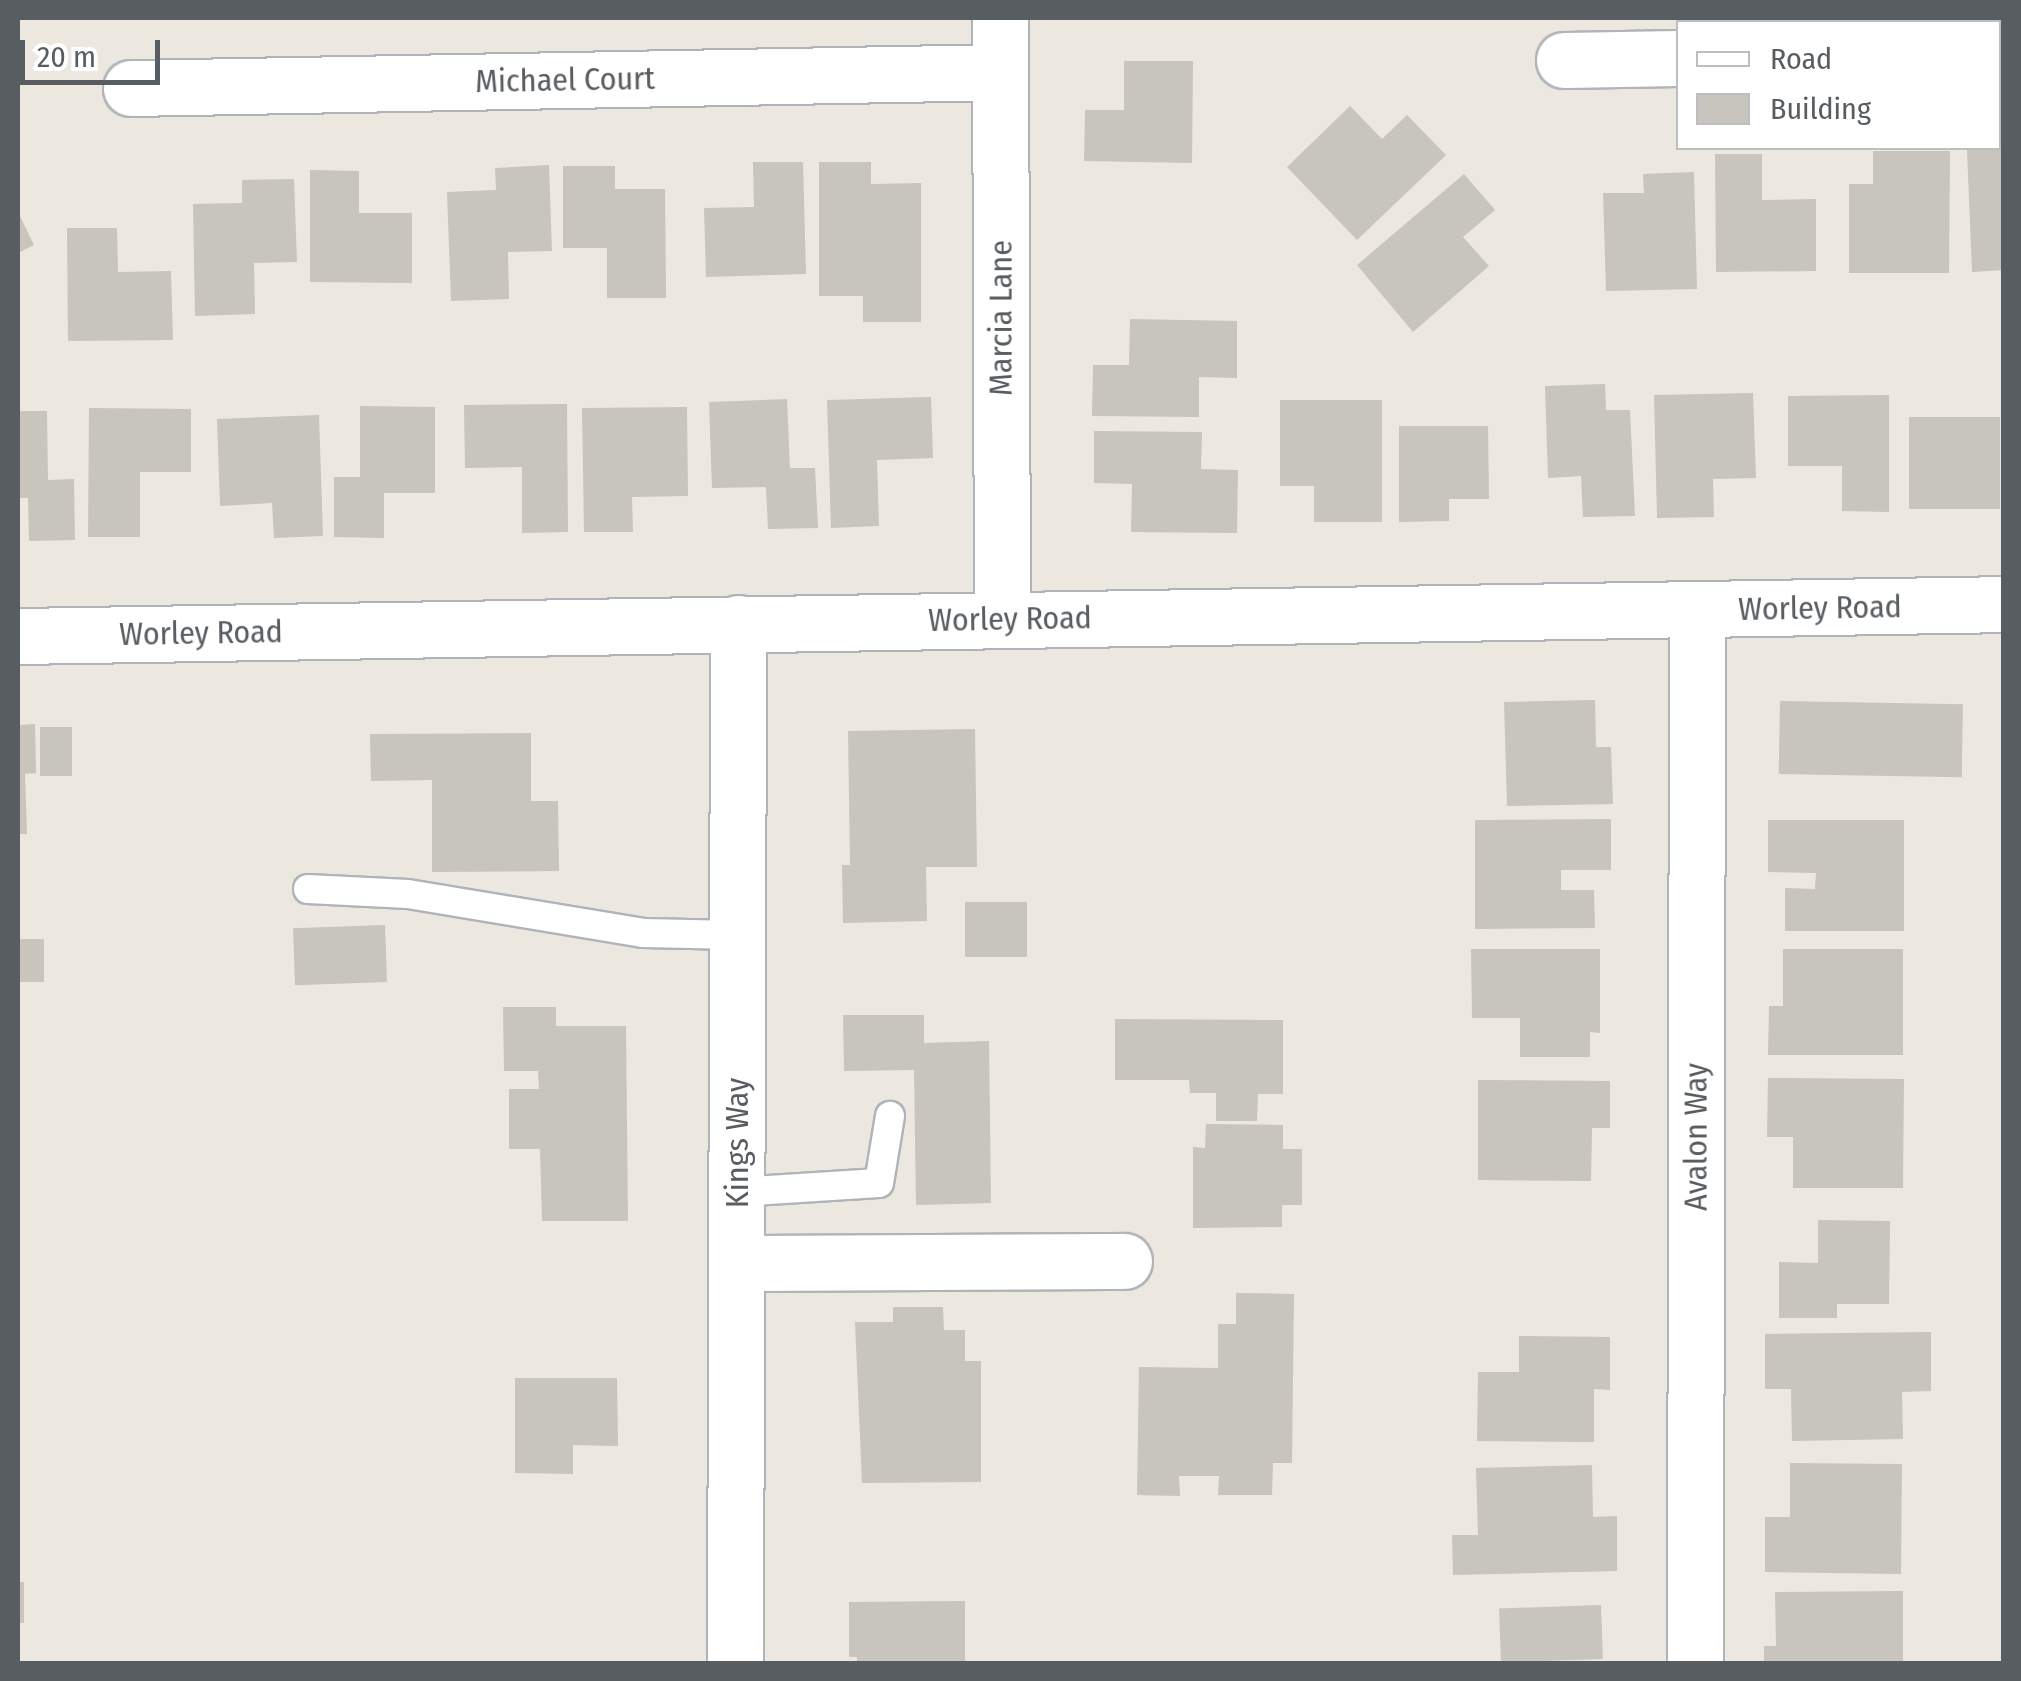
<!DOCTYPE html>
<html>
<head>
<meta charset="utf-8">
<style>
	body { margin:0 }
	#map { position:relative; width:2021px; height:1681px; overflow:hidden; background:#ece7df; font-family:"Fira Sans Condensed",sans-serif }
	div>[style] { position:absolute }
	.building>* { inset:0; background:#c8c4be; transform-origin:0 0 }
	.roads { filter:drop-shadow(2px 0 #b0b4b8) drop-shadow(-2px 0 #b0b4b8) drop-shadow(0 2px #b0b4b8) drop-shadow(0 -2px #b0b4b8) }
	.lane>* { height:28px; margin:-14px; padding:0 14px; transform-origin:14px; border-radius:14px; background:#fff }
	.street>* { height:55px; margin:-27.5px; padding:0 27.5px; transform-origin:27.5px; border-radius:27.5px; background:#fff }
	span { translate:-50% -50%; white-space:nowrap; text-align:center; line-height:1.15; -webkit-text-stroke:9px #fff; paint-order:stroke }
	.street-label { font-size:32px; color:#585d61 }
	.frame { position:absolute; inset:0; border:20px solid #585d61; pointer-events:none }
	.legend { position:absolute; left:1676px; top:20px; width:325px; height:130px; box-sizing:border-box; background:#fff; border:2px solid #bcbec0; margin:0; padding:12px 18px; list-style:none; font-size:30px; color:#585d61 }
	.legend li { display:flex; align-items:center; gap:20px; height:50px }
	.legend b { width:50px; border:2px solid #bcbec0 }
	.scale { position:absolute; left:20px; top:40px; width:140px; height:45px; box-sizing:border-box; border:5px solid #585d61; border-top:0; padding-left:12px; font-size:30px; line-height:35px; white-space:nowrap; color:#585d61; -webkit-text-stroke:8px #fff; paint-order:stroke }
</style>
</head>
<body>
<div id="map">
	<div class="building">
		<div style="clip-path:polygon(1124px 61px,1193px 61px,1192px 163px,1084px 161px,1085px 110px,1124px 110px)"></div>
		<div style="clip-path:polygon(1350px 106px,1382px 139px,1407px 115px,1446px 155px,1357px 240px,1287px 167px)"></div>
		<div style="clip-path:polygon(2004px 149px,2004px 270px,1972px 272px,1967px 150px)"></div>
		<div style="clip-path:polygon(1873px 151px,1950px 151px,1949px 273px,1849px 273px,1849px 184px,1873px 184px)"></div>
		<div style="clip-path:polygon(1715px 154px,1762px 154px,1762px 200px,1816px 199px,1816px 271px,1716px 272px)"></div>
		<div style="clip-path:polygon(753px 162px,803px 162px,806px 274px,706px 277px,704px 208px,754px 207px)"></div>
		<div style="clip-path:polygon(819px 162px,871px 162px,871px 184px,921px 183px,921px 322px,863px 322px,863px 296px,819px 296px)"></div>
		<div style="clip-path:polygon(549px 165px,552px 251px,508px 252px,509px 299px,451px 301px,447px 192px,496px 190px,495px 168px)"></div>
		<div style="clip-path:polygon(563px 166px,615px 166px,615px 189px,665px 189px,666px 298px,607px 298px,607px 248px,563px 248px)"></div>
		<div style="clip-path:polygon(310px 170px,359px 171px,359px 213px,412px 213px,412px 283px,310px 282px)"></div>
		<div style="clip-path:polygon(1694px 172px,1697px 289px,1606px 291px,1603px 193px,1644px 193px,1643px 174px)"></div>
		<div style="clip-path:polygon(1464px 174px,1495px 210px,1463px 237px,1489px 266px,1413px 332px,1357px 265px)"></div>
		<div style="clip-path:polygon(294px 179px,297px 262px,254px 263px,255px 314px,195px 316px,193px 204px,242px 203px,242px 180px)"></div>
		<div style="clip-path:polygon(18px 212px,34px 245px,18px 253px)"></div>
		<div style="clip-path:polygon(67px 228px,117px 228px,118px 272px,171px 271px,173px 340px,68px 341px)"></div>
		<div style="clip-path:polygon(1130px 319px,1237px 321px,1237px 378px,1199px 377px,1199px 417px,1092px 416px,1093px 365px,1129px 365px)"></div>
		<div style="clip-path:polygon(1605px 384px,1606px 410px,1630px 410px,1635px 516px,1583px 517px,1581px 476px,1548px 478px,1545px 386px)"></div>
		<div style="clip-path:polygon(1753px 393px,1756px 478px,1713px 479px,1714px 517px,1657px 518px,1654px 395px)"></div>
		<div style="clip-path:polygon(1889px 395px,1889px 512px,1842px 511px,1842px 466px,1788px 466px,1788px 396px)"></div>
		<div style="clip-path:polygon(931px 397px,933px 458px,877px 460px,879px 526px,831px 528px,827px 400px)"></div>
		<div style="clip-path:polygon(787px 399px,790px 468px,815px 468px,818px 528px,768px 529px,766px 487px,712px 488px,709px 402px)"></div>
		<div style="clip-path:polygon(1280px 400px,1382px 400px,1382px 522px,1314px 522px,1314px 486px,1280px 486px)"></div>
		<div style="clip-path:polygon(567px 404px,568px 532px,522px 533px,522px 467px,465px 468px,464px 405px)"></div>
		<div style="clip-path:polygon(360px 406px,435px 407px,435px 493px,384px 493px,384px 538px,334px 537px,334px 477px,360px 477px)"></div>
		<div style="clip-path:polygon(687px 407px,688px 496px,632px 497px,633px 532px,584px 532px,582px 408px)"></div>
		<div style="clip-path:polygon(89px 408px,191px 409px,191px 472px,140px 472px,140px 537px,88px 537px)"></div>
		<div style="clip-path:polygon(18px 411px,47px 411px,48px 480px,74px 479px,75px 540px,29px 541px,28px 498px,18px 498px)"></div>
		<div style="clip-path:polygon(319px 415px,323px 536px,274px 538px,272px 503px,220px 506px,217px 419px)"></div>
		<div style="left:2000px;top:417px;width:92px;height:91px;rotate:90deg"></div>
		<div style="clip-path:polygon(1399px 426px,1488px 426px,1489px 499px,1449px 499px,1449px 521px,1399px 522px)"></div>
		<div style="clip-path:polygon(1094px 431px,1202px 432px,1201px 469px,1238px 470px,1237px 533px,1131px 532px,1132px 484px,1094px 483px)"></div>
		<div style="clip-path:polygon(1595px 700px,1596px 747px,1611px 747px,1613px 804px,1507px 806px,1504px 702px)"></div>
		<div style="left:1780px;top:701px;width:183px;height:73px;rotate:1deg"></div>
		<div style="clip-path:polygon(35px 724px,36px 773px,25px 774px,27px 834px,18px 834px,18px 725px)"></div>
		<div style="left:40px;top:727px;width:32px;height:49px"></div>
		<div style="clip-path:polygon(975px 729px,977px 867px,926px 867px,927px 921px,843px 923px,842px 865px,850px 865px,848px 731px)"></div>
		<div style="clip-path:polygon(531px 733px,531px 801px,558px 801px,559px 871px,432px 872px,432px 780px,371px 781px,370px 734px)"></div>
		<div style="clip-path:polygon(1611px 819px,1611px 870px,1561px 870px,1561px 890px,1594px 890px,1595px 928px,1475px 929px,1475px 820px)"></div>
		<div style="clip-path:polygon(1768px 820px,1904px 820px,1904px 931px,1785px 931px,1785px 888px,1815px 889px,1816px 873px,1768px 872px)"></div>
		<div style="left:1027px;top:902px;width:55px;height:62px;rotate:90deg"></div>
		<div style="left:385px;top:925px;width:57px;height:92px;rotate:88deg"></div>
		<div style="left:44px;top:939px;width:43px;height:26px;rotate:90deg"></div>
		<div style="clip-path:polygon(1471px 949px,1600px 949px,1600px 1033px,1590px 1032px,1590px 1057px,1520px 1057px,1520px 1018px,1472px 1018px)"></div>
		<div style="clip-path:polygon(1783px 949px,1903px 949px,1903px 1055px,1768px 1055px,1769px 1006px,1783px 1006px)"></div>
		<div style="clip-path:polygon(503px 1007px,556px 1007px,556px 1026px,626px 1026px,628px 1221px,542px 1221px,540px 1149px,509px 1149px,509px 1089px,539px 1089px,538px 1071px,504px 1071px)"></div>
		<div style="clip-path:polygon(843px 1015px,924px 1015px,924px 1043px,989px 1041px,991px 1203px,916px 1205px,914px 1070px,844px 1071px)"></div>
		<div style="clip-path:polygon(1115px 1019px,1283px 1020px,1283px 1094px,1258px 1094px,1257px 1121px,1216px 1121px,1216px 1093px,1190px 1093px,1189px 1080px,1115px 1080px)"></div>
		<div style="clip-path:polygon(1768px 1078px,1904px 1079px,1903px 1188px,1793px 1188px,1793px 1137px,1767px 1137px)"></div>
		<div style="clip-path:polygon(1478px 1080px,1610px 1081px,1610px 1128px,1592px 1128px,1591px 1181px,1478px 1180px)"></div>
		<div style="clip-path:polygon(1206px 1124px,1283px 1125px,1283px 1149px,1302px 1149px,1302px 1205px,1282px 1205px,1282px 1227px,1193px 1228px,1193px 1147px,1205px 1148px)"></div>
		<div style="clip-path:polygon(1818px 1220px,1890px 1221px,1889px 1304px,1837px 1304px,1837px 1318px,1779px 1318px,1779px 1262px,1818px 1263px)"></div>
		<div style="clip-path:polygon(1236px 1293px,1294px 1294px,1292px 1463px,1273px 1463px,1272px 1495px,1218px 1495px,1219px 1476px,1179px 1476px,1180px 1496px,1137px 1495px,1139px 1367px,1218px 1368px,1218px 1324px,1236px 1324px)"></div>
		<div style="clip-path:polygon(893px 1307px,943px 1307px,944px 1330px,965px 1330px,965px 1361px,981px 1361px,981px 1482px,862px 1483px,855px 1322px,893px 1322px)"></div>
		<div style="clip-path:polygon(1931px 1332px,1931px 1391px,1902px 1392px,1903px 1439px,1792px 1441px,1791px 1389px,1765px 1389px,1765px 1334px)"></div>
		<div style="clip-path:polygon(1519px 1336px,1610px 1337px,1610px 1390px,1594px 1389px,1594px 1442px,1477px 1441px,1478px 1372px,1519px 1372px)"></div>
		<div style="clip-path:polygon(515px 1378px,617px 1378px,618px 1446px,573px 1445px,573px 1474px,515px 1473px)"></div>
		<div style="clip-path:polygon(1790px 1463px,1902px 1464px,1901px 1574px,1765px 1572px,1765px 1517px,1790px 1517px)"></div>
		<div style="clip-path:polygon(1592px 1465px,1593px 1517px,1617px 1516px,1617px 1571px,1453px 1575px,1452px 1535px,1478px 1535px,1476px 1468px)"></div>
		<div style="left:18px;top:1582px;width:6px;height:41px"></div>
		<div style="clip-path:polygon(1903px 1591px,1903px 1663px,1764px 1664px,1764px 1646px,1776px 1646px,1775px 1592px)"></div>
		<div style="clip-path:polygon(965px 1601px,965px 1664px,857px 1664px,857px 1657px,849px 1657px,849px 1602px)"></div>
		<div style="left:1601px;top:1605px;width:54px;height:102px;rotate:88deg"></div>
	</div>
	<div class="roads">
		<div class="lane">
			<div style="left:308px;top:889px;width:100px;rotate:2.9deg"></div>
			<div style="left:408px;top:894px;width:238px;rotate:9.4deg"></div>
			<div style="left:643px;top:933px;width:94px;rotate:1.2deg"></div>
			<div style="left:737px;top:1192px;width:142px;rotate:-3.6deg"></div>
			<div style="left:879px;top:1183px;width:68px;rotate:-80.7deg"></div>
		</div>
		<div class="street">
			<div style="left:1000px;top:18px;width:601px;rotate:89.81deg"></div>
			<div style="left:1998px;top:54px;width:6px"></div>
			<div style="left:1564px;top:60px;width:114px;rotate:-1deg"></div>
			<div style="left:131px;top:88px;width:869px;rotate:-1.05deg"></div>
			<div style="left:18px;top:636px;width:1986px;rotate:-0.92deg"></div>
			<div style="left:737px;top:1263px;width:387px;rotate:-0.3deg"></div>
			<div style="left:735px;top:1664px;width:1041px;rotate:-89.83deg"></div>
			<div style="left:1695px;top:1664px;width:1053px;rotate:-89.89deg"></div>
		</div>
	</div>
	<div class="street-label">
		<span style="left:565px;top:80px;rotate:-1deg">Michael Court</span>
		<span style="left:1001px;top:318px;rotate:-90deg">Marcia Lane</span>
		<span style="left:1820px;top:608px;rotate:-1deg">Worley Road</span>
		<span style="left:1010px;top:619px;rotate:-1deg">Worley Road</span>
		<span style="left:201px;top:633px;rotate:-1deg">Worley Road</span>
		<span style="left:1696px;top:1137px;rotate:-90deg">Avalon Way</span>
		<span style="left:737px;top:1143px;rotate:-90deg">Kings Way</span>
	</div>
	<div class="frame"></div>
	<ul class="legend">
	<li><b style="height:12px;background:#fff"></b>Road</li>
	<li><b style="height:28px;background:#c8c4be"></b>Building</li>
	</ul>
	<div class="scale">20 m</div>
</div>
</body>
</html>
